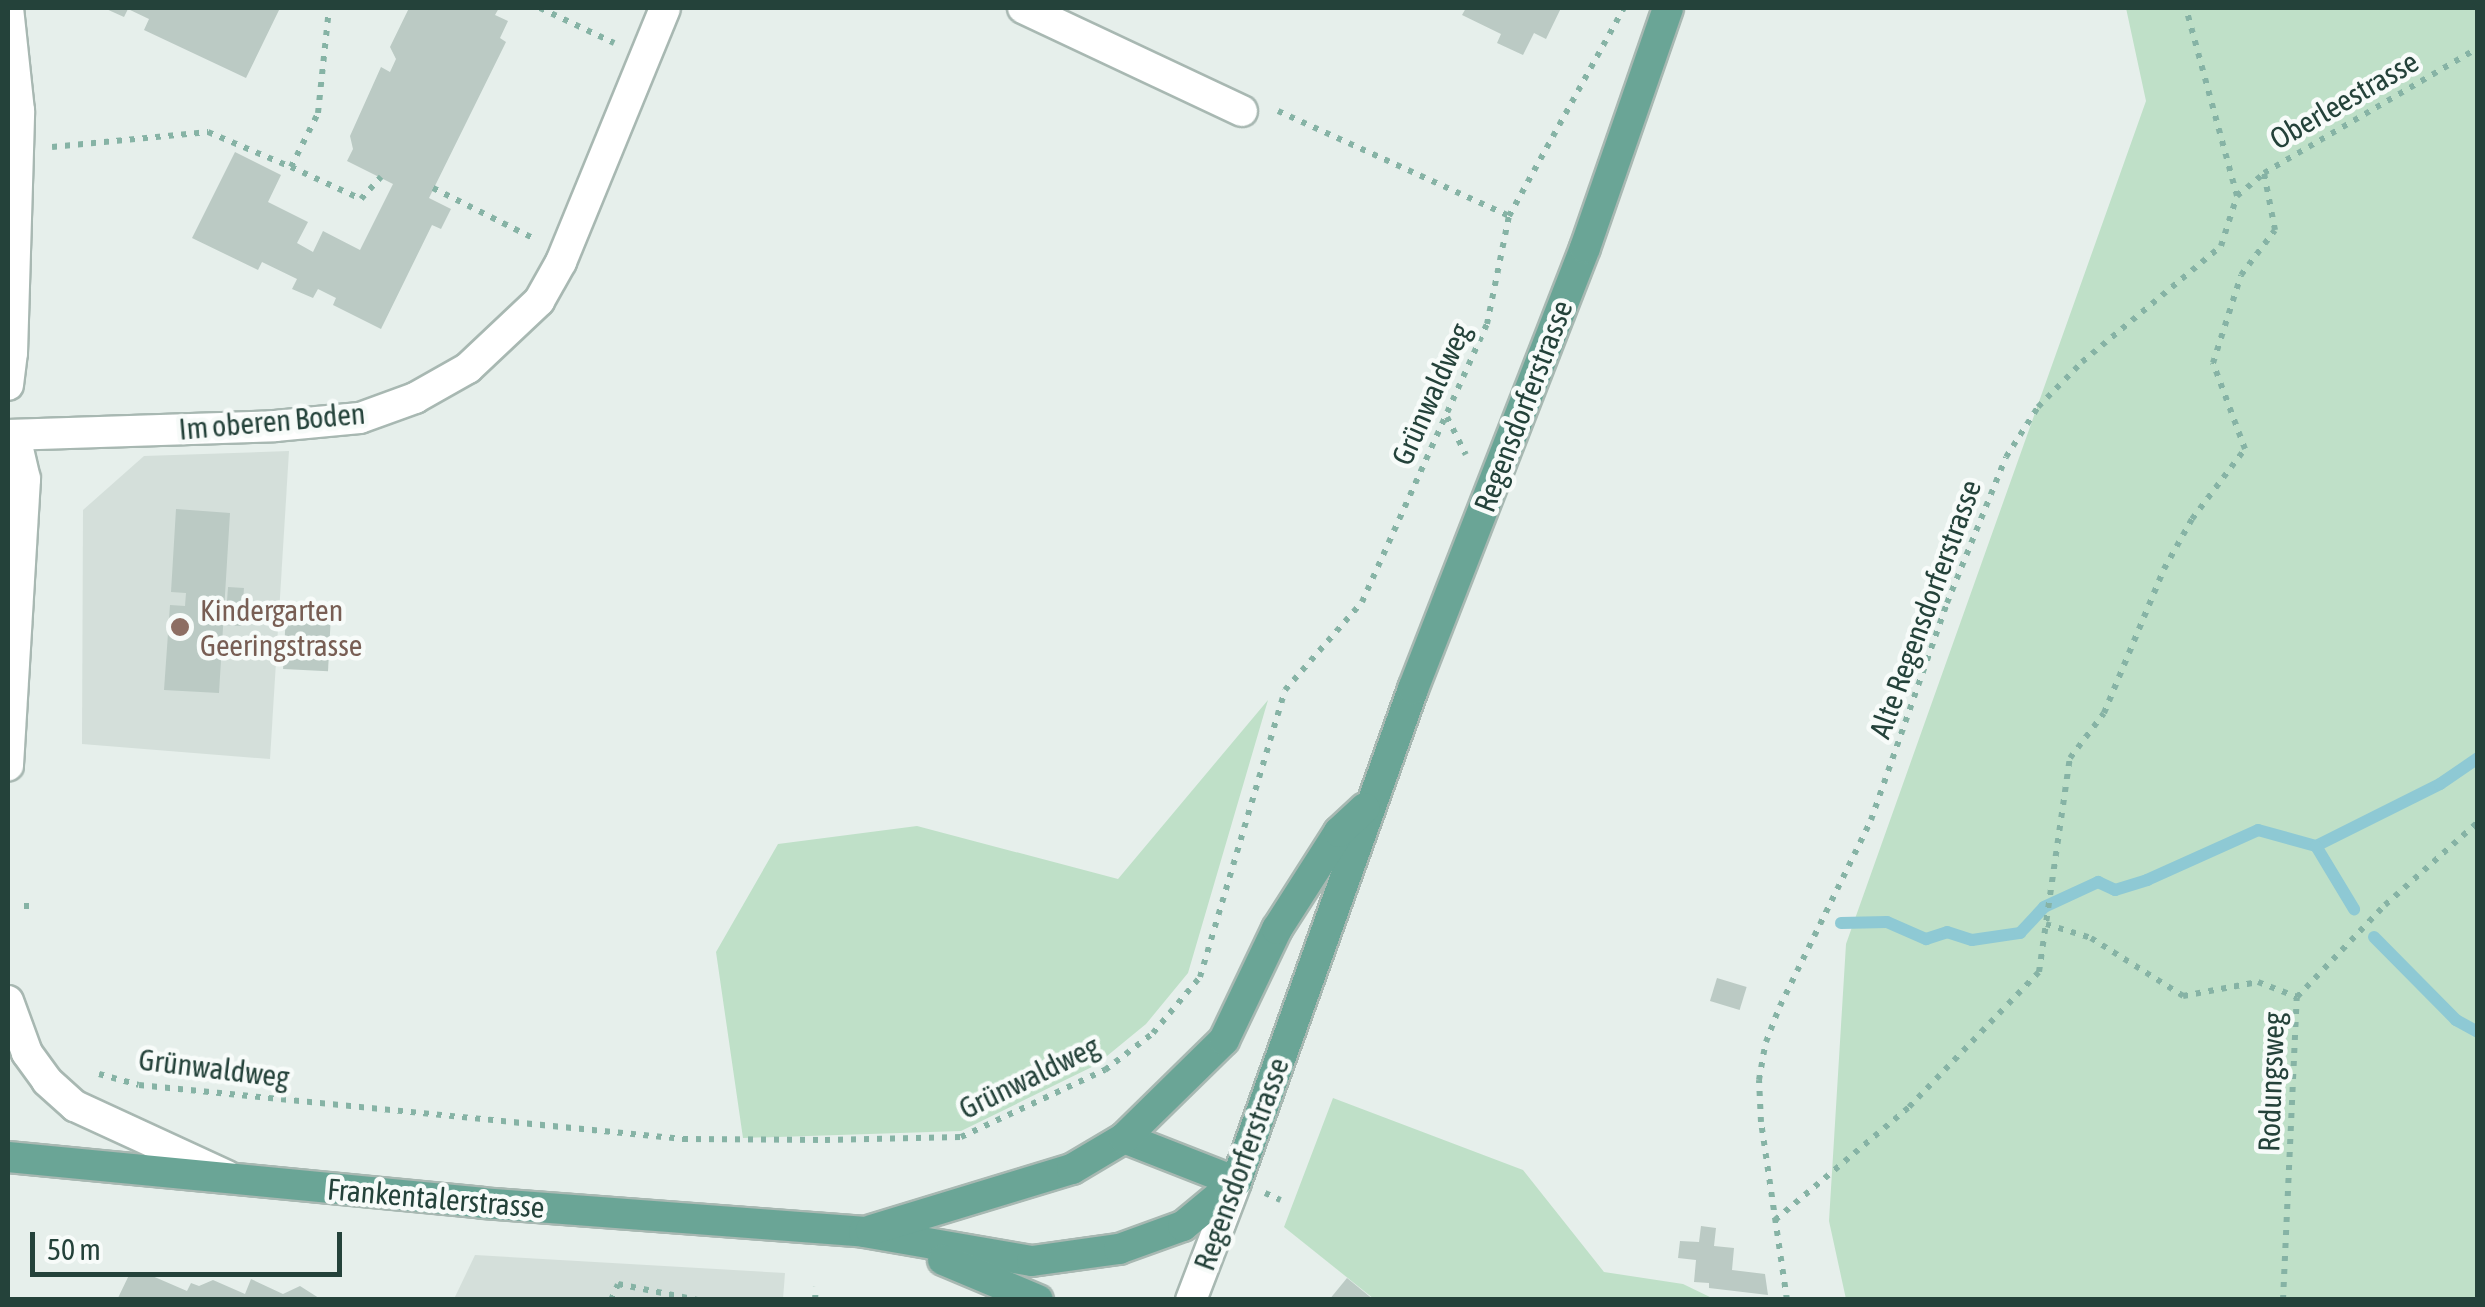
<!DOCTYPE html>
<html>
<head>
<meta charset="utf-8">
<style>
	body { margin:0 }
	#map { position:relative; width:2485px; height:1307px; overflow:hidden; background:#e6efeb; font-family:"Asap Condensed",sans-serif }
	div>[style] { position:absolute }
	.built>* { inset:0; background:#d4dfda }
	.green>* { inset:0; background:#bfe0c8 }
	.stream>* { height:12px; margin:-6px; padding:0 6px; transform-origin:6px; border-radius:6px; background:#8ec9d4 }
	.building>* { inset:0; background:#bbcac4; transform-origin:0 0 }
	.path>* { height:6px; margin-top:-3px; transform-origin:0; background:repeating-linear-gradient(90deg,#86b3a5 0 5px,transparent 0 13px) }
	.roads { filter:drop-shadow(2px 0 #a8b8b2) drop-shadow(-2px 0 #a8b8b2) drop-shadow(0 2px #a8b8b2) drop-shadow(0 -2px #a8b8b2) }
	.minor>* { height:30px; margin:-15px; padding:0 15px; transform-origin:15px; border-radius:15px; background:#fff }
	.major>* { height:30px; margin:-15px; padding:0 15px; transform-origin:15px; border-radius:15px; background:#6aa596 }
	.dots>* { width:28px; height:28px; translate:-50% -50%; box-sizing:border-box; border:5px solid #f7fbf9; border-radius:50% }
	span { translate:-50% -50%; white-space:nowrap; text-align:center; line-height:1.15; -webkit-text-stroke:9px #f7fbf9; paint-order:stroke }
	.street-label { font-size:30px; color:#24423a }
	.education-label { font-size:30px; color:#785e54 }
	.left { translate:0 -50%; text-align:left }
	.frame { position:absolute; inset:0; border:10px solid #24423a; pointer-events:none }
	.scale { position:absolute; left:30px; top:1232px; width:312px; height:45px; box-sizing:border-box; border:5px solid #24423a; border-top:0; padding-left:12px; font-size:30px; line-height:35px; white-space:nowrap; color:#24423a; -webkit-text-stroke:8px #f7fbf9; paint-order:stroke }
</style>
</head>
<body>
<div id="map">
	<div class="built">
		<div style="clip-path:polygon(289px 451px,270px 759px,82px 744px,83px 510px,144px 456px)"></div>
		<div style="clip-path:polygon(475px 1255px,785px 1273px,783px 1299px,454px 1299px)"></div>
	</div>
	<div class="green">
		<div style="clip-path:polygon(2126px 8px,2477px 8px,2477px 1299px,1846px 1299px,1829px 1221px,1846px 944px,2146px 101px)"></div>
		<div style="clip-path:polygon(1268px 700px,1188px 973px,1146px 1024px,1096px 1065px,961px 1131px,743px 1138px,716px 952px,778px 844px,917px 826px,1118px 879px)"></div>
		<div style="clip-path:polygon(1333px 1098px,1523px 1170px,1604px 1272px,1683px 1284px,1714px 1299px,1374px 1299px,1284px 1227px)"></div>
	</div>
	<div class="stream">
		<div style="left:2316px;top:846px;width:139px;rotate:-26.6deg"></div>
		<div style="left:2440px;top:784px;width:46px;rotate:-34.4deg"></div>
		<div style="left:1841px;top:923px;width:46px;rotate:-1.2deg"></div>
		<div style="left:1887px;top:922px;width:43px;rotate:23.6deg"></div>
		<div style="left:1926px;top:939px;width:22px;rotate:-18deg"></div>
		<div style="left:1947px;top:932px;width:26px;rotate:18deg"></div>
		<div style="left:1972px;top:940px;width:49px;rotate:-8.3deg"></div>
		<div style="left:2020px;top:933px;width:35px;rotate:-47deg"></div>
		<div style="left:2044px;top:907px;width:60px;rotate:-24.8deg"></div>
		<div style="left:2098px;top:882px;width:19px;rotate:25deg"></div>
		<div style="left:2115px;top:890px;width:34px;rotate:-17deg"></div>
		<div style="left:2147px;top:880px;width:122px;rotate:-24.2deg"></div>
		<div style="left:2258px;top:830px;width:60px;rotate:15.4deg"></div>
		<div style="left:2316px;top:846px;width:74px;rotate:58.9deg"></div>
		<div style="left:2374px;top:937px;width:117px;rotate:45.3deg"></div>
		<div style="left:2456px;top:1020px;width:25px;rotate:29deg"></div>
	</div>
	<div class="building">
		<div style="clip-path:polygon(104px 8px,280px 8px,246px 78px,144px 30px,149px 19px,128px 9px,124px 17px)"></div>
		<div style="clip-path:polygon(409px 8px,499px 8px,495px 15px,508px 21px,500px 38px,506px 42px,429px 198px,451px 209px,441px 229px,432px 225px,381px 329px,333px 305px,336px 298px,318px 289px,313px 298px,292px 289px,297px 279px,262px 262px,258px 270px,192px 238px,235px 152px,281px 175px,268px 202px,308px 222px,297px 243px,313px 252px,323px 231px,360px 250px,393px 184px,347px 161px,353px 149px,350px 136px,381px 67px,390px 72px,396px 59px,390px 47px)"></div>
		<div style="clip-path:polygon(1466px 8px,1561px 8px,1546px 39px,1534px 33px,1523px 55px,1497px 43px,1501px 34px,1462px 15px)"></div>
		<div style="clip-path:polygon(176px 509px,230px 513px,219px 693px,164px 690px,170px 605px,185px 606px,186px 593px,171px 592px)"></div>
		<div style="left:228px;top:587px;width:16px;height:38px;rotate:4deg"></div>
		<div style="left:286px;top:613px;width:45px;height:56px;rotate:3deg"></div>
		<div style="left:1717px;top:978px;width:31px;height:24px;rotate:17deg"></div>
		<div style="clip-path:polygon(1701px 1226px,1716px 1228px,1714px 1246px,1734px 1248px,1732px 1270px,1765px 1274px,1768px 1295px,1709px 1288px,1709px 1283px,1694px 1282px,1696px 1260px,1678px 1258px,1680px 1241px,1699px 1242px)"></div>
		<div style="clip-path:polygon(143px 1272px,187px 1291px,191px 1283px,199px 1286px,213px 1280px,245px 1294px,251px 1279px,283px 1294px,300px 1286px,322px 1300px,117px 1300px,130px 1273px)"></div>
		<div style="clip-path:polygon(1347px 1278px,1374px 1300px,1329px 1300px)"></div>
	</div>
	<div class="path">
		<div style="left:540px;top:8px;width:82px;rotate:25.3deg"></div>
		<div style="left:1278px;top:111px;width:254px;rotate:24.4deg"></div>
		<div style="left:52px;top:147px;width:157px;rotate:-5.5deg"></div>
		<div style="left:208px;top:132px;width:90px;rotate:22.9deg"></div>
		<div style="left:291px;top:167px;width:60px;rotate:-63.4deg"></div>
		<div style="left:318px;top:113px;width:106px;rotate:-84deg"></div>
		<div style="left:291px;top:167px;width:77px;rotate:24.6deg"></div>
		<div style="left:361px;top:199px;width:30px;rotate:-48deg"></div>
		<div style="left:433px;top:188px;width:112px;rotate:26.6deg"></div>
		<div style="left:2237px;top:196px;width:35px;rotate:-40deg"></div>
		<div style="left:2264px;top:173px;width:248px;rotate:-30.3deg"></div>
		<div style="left:1447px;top:417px;width:42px;rotate:63.4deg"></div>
		<div style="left:24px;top:906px;width:6px"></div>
		<div style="left:2046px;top:924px;width:47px;rotate:17.3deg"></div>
		<div style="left:2091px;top:938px;width:109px;rotate:32.2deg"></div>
		<div style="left:2183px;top:996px;width:76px;rotate:-10.6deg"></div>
		<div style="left:2258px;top:982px;width:42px;rotate:21deg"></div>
		<div style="left:99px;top:1074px;width:41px;rotate:15.4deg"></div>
		<div style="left:139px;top:1085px;width:547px;rotate:5.67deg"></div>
		<div style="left:683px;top:1139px;width:142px;rotate:0.4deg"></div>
		<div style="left:825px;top:1140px;width:136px;rotate:-1.3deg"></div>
		<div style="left:961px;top:1137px;width:159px;rotate:-25deg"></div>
		<div style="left:1105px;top:1070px;width:61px;rotate:-37.6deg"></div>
		<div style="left:1153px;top:1033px;width:73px;rotate:-50deg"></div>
		<div style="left:1200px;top:977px;width:299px;rotate:-73.5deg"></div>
		<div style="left:1285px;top:690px;width:117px;rotate:-48.8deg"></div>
		<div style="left:1362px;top:602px;width:305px;rotate:-65.8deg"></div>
		<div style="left:1487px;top:324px;width:110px;rotate:-78.5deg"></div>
		<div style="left:1509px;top:216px;width:238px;rotate:-61.1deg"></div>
		<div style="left:1265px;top:1193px;width:17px;rotate:24deg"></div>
		<div style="left:1775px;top:1220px;width:175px;rotate:-40.1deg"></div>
		<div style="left:1909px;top:1107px;width:187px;rotate:-46.1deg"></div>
		<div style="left:2039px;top:972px;width:216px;rotate:-81.8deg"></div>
		<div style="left:2070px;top:758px;width:56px;rotate:-52.9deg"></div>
		<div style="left:2104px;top:713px;width:156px;rotate:-67.4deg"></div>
		<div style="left:2164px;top:569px;width:57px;rotate:-60.8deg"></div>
		<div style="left:2192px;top:519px;width:88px;rotate:-52.9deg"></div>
		<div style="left:2245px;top:449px;width:92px;rotate:-110.4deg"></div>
		<div style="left:2213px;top:363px;width:92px;rotate:-72.3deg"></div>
		<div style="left:2241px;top:275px;width:56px;rotate:-52.9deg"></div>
		<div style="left:2275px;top:230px;width:58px;rotate:-100.9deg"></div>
		<div style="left:611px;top:1300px;width:17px;rotate:-66deg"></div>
		<div style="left:618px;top:1284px;width:81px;rotate:11.4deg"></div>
		<div style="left:815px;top:1300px;width:13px;rotate:-86deg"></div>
		<div style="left:1787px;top:1300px;width:180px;rotate:-98.3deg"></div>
		<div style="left:1761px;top:1122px;width:42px;rotate:-92.7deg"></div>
		<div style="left:1759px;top:1080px;width:39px;rotate:-80deg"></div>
		<div style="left:1766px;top:1042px;width:39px;rotate:-69deg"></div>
		<div style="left:1780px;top:1006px;width:207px;rotate:-63.9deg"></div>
		<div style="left:1871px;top:820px;width:230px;rotate:-70.7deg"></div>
		<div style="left:1947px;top:603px;width:157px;rotate:-68deg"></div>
		<div style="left:2006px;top:457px;width:59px;rotate:-57.4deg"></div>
		<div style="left:2038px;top:407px;width:63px;rotate:-45.6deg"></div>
		<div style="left:2082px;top:362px;width:181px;rotate:-39.8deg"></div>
		<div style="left:2221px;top:246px;width:52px;rotate:-72.3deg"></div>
		<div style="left:2237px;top:196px;width:195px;rotate:-105.2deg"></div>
		<div style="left:2283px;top:1300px;width:303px;rotate:-87.4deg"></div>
		<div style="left:2297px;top:997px;width:127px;rotate:-46.3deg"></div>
		<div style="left:2385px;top:905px;width:125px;rotate:-41.7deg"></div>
	</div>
	<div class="roads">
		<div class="minor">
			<div style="left:1023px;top:8px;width:242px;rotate:25.2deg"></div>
			<div style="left:8px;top:385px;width:32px;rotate:-83deg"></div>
			<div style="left:12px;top:353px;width:242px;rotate:-88.3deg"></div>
			<div style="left:19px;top:111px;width:104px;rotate:-96.1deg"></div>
			<div style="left:8px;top:435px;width:267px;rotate:-1.9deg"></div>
			<div style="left:275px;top:426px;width:85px;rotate:-5.4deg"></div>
			<div style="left:360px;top:418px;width:59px;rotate:-20deg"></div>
			<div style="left:415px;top:398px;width:61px;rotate:-29.5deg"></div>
			<div style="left:468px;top:368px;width:98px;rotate:-43.3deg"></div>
			<div style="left:539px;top:301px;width:45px;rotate:-60.6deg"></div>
			<div style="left:561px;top:262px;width:274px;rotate:-67.7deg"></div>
			<div style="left:8px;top:440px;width:13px;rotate:42deg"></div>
			<div style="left:18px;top:449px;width:31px;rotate:77deg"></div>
			<div style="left:25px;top:479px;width:287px;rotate:93.4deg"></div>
			<div style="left:8px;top:1001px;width:55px;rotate:69.9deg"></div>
			<div style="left:27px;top:1053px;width:34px;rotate:54deg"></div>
			<div style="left:47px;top:1081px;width:38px;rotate:42deg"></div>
			<div style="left:75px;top:1106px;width:167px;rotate:24.7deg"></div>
			<div style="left:1191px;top:1300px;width:126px;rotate:-69.1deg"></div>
		</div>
		<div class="major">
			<div style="left:1124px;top:1138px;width:120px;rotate:21.4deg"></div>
			<div style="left:8px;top:1157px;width:476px;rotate:5.5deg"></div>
			<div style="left:482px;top:1203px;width:383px;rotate:4.3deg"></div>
			<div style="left:864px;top:1232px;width:170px;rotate:9.8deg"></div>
			<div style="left:1032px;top:1261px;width:88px;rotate:-7.9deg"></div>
			<div style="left:1119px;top:1249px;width:68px;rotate:-19.8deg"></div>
			<div style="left:1183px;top:1226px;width:69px;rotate:-39.7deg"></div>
			<div style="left:1236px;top:1182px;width:524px;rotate:-70.25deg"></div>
			<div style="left:1413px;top:689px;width:473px;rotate:-68.7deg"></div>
			<div style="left:1585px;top:248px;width:254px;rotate:-70.9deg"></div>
			<div style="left:871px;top:1230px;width:210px;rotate:-16.9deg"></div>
			<div style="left:1072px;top:1169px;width:61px;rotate:-30.8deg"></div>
			<div style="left:1124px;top:1138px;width:140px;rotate:-44.4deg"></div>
			<div style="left:1224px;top:1040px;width:123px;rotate:-64.5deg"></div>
			<div style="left:1277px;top:929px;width:115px;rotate:-57.4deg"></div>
			<div style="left:1339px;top:832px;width:35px;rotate:-43deg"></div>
			<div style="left:943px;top:1260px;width:103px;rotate:22.8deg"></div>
		</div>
	</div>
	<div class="dots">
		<div style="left:180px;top:627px;background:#8d6e63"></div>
	</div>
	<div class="street-label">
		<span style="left:2344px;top:100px;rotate:-30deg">Oberleestrasse</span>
		<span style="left:1431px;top:394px;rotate:-66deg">Grünwaldweg</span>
		<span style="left:1523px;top:406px;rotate:-69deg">Regensdorferstrasse</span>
		<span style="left:272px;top:421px;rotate:-5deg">Im oberen Boden</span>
		<span style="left:1925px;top:609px;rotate:-70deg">Alte Regensdorferstrasse</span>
		<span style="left:214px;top:1068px;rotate:7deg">Grünwaldweg</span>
		<span style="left:1029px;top:1077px;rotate:-26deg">Grünwaldweg</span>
		<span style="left:2271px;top:1082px;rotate:-88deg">Rodungsweg</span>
		<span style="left:1241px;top:1164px;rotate:-70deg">Regensdorferstrasse</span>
		<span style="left:436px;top:1198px;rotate:5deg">Frankentalerstrasse</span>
	</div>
	<div class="education-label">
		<span class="left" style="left:200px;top:627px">Kindergarten<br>Geeringstrasse</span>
	</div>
	<div class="frame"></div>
	<div class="scale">50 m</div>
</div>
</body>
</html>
